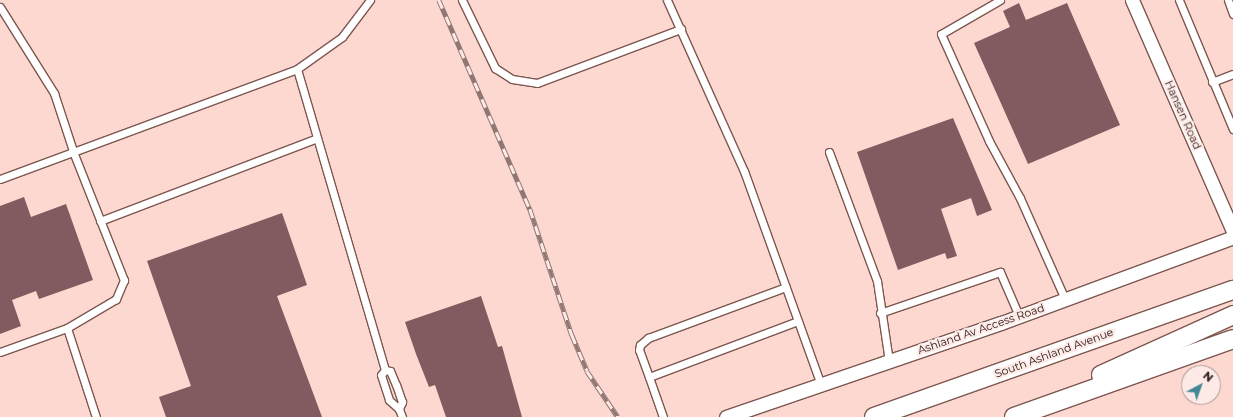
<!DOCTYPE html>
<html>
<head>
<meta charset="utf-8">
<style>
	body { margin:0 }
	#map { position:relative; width:1233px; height:417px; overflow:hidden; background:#fcd8d1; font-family:Montserrat,sans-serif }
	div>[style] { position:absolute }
	.building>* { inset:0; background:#825b60 }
	.roads { filter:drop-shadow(1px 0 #7d574f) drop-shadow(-1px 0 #7d574f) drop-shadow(0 1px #7d574f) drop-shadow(0 -1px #7d574f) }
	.lane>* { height:7px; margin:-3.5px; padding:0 3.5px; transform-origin:3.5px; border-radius:3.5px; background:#fff }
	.street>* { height:13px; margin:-6.5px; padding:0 6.5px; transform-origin:6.5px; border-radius:6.5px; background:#fff }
	.secondary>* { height:18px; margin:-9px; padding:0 9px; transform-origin:9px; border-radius:9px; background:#fff }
	.rail>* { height:4.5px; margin-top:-2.25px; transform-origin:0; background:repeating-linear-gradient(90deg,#fdeae6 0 9px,#917772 0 18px); box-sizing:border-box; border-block:1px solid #917772 }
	span { translate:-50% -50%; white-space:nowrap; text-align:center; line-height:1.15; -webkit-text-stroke:4px #fdeae6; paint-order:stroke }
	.street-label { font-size:11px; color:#281815 }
	.north { position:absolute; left:1181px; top:365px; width:40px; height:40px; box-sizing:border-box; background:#fdeae6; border:1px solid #a89692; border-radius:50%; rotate:41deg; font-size:11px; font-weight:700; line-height:16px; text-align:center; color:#281815 }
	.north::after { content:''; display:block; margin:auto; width:14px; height:18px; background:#448896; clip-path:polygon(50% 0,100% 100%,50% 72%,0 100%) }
</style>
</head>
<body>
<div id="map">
	<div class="building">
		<div style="clip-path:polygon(1019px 3px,1026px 20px,1067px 3px,1120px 125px,1028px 164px,974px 43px,1010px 27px,1003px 11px)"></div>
		<div style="clip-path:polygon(953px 118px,992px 210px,977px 216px,971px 198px,941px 209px,957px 256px,947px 259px,945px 253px,898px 270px,857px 152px)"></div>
		<div style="clip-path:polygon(24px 197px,31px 217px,66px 204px,93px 280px,39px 299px,36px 291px,12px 300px,21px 326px,0 334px,0 206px)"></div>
		<div style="clip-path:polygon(282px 213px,307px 285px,277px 296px,322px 417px,166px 417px,159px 397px,191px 386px,147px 261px)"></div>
		<div style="clip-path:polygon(481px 296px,498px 347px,502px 346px,522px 417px,446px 417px,435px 385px,429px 387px,416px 354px,405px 322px)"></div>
	</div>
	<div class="roads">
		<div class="lane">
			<div style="left:370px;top:0;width:46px;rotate:127.1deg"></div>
			<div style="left:342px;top:37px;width:55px;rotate:144.6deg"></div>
			<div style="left:297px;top:69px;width:314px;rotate:73.7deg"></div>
			<div style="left:462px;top:0;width:76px;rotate:64.1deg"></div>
			<div style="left:495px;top:68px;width:20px;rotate:33deg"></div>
			<div style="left:512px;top:79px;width:25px;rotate:9deg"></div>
			<div style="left:537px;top:83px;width:154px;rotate:-20.6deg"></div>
			<div style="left:667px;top:0;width:188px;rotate:65.8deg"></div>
			<div style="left:744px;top:171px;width:227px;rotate:70.2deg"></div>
			<div style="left:1000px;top:0;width:68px;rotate:150deg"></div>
			<div style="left:941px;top:34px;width:117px;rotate:65.8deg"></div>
			<div style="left:989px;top:141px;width:65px;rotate:61.5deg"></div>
			<div style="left:1020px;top:198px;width:111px;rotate:66deg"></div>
			<div style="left:1179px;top:0;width:140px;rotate:67.3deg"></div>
			<div style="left:1228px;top:0;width:15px;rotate:70deg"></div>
			<div style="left:0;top:7px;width:102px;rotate:57.9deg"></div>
			<div style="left:54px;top:93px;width:64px;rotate:71.8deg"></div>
			<div style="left:74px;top:154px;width:136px;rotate:68.4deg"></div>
			<div style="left:124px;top:280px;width:21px;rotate:113deg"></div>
			<div style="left:116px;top:299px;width:57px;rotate:149.4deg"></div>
			<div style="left:1212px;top:82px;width:22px;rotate:-21deg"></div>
			<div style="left:829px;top:152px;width:138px;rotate:69.6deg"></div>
			<div style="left:877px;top:281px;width:81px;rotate:81.5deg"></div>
			<div style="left:0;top:179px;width:317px;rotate:-20.3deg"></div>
			<div style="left:100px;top:221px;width:232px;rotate:-20.9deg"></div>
			<div style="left:880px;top:313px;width:127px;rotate:-18.9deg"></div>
			<div style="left:1000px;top:272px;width:48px;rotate:66.6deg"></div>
			<div style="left:0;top:352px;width:71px;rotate:-19.7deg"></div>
			<div style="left:67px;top:328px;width:94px;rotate:72deg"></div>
			<div style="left:649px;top:377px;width:29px;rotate:-110deg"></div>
			<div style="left:639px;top:350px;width:5px;rotate:-79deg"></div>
			<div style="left:640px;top:345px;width:11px;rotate:-41deg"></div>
			<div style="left:648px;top:338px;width:147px;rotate:-20.3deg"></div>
			<div style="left:399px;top:409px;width:8px;rotate:-67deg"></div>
			<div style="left:402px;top:402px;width:18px;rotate:-109deg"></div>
			<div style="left:396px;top:385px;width:15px;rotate:-113deg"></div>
			<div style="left:390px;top:371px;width:5px;rotate:-169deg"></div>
			<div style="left:385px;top:370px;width:6px;rotate:129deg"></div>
			<div style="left:381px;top:375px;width:26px;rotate:72deg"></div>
			<div style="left:389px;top:400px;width:13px;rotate:42deg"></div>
			<div style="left:399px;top:409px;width:9px;rotate:69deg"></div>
			<div style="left:663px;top:417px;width:42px;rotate:-109.3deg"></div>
			<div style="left:649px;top:377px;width:159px;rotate:-20.6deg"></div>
		</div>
		<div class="street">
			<div style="left:1132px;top:0;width:252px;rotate:66.4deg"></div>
			<div style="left:726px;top:417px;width:291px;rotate:-18.9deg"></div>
			<div style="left:1001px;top:323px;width:247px;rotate:-20.3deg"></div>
		</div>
		<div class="secondary">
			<div style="left:1101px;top:375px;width:145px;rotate:-24.4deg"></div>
			<div style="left:874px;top:417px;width:381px;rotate:-19.5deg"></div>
			<div style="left:1014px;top:417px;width:232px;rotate:-19.6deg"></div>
		</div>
	</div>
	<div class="rail">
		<div style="left:439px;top:0;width:228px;rotate:66.5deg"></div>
		<div style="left:530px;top:209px;width:133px;rotate:71.6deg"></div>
		<div style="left:572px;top:335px;width:39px;rotate:67deg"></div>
		<div style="left:587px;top:371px;width:55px;rotate:56deg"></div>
	</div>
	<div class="street-label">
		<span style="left:1183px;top:115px;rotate:66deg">Hansen Road</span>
		<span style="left:981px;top:329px;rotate:-19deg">Ashland Av Access Road</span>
		<span style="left:1054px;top:353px;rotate:-20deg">South Ashland Avenue</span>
	</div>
	<div class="north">N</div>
</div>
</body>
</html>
